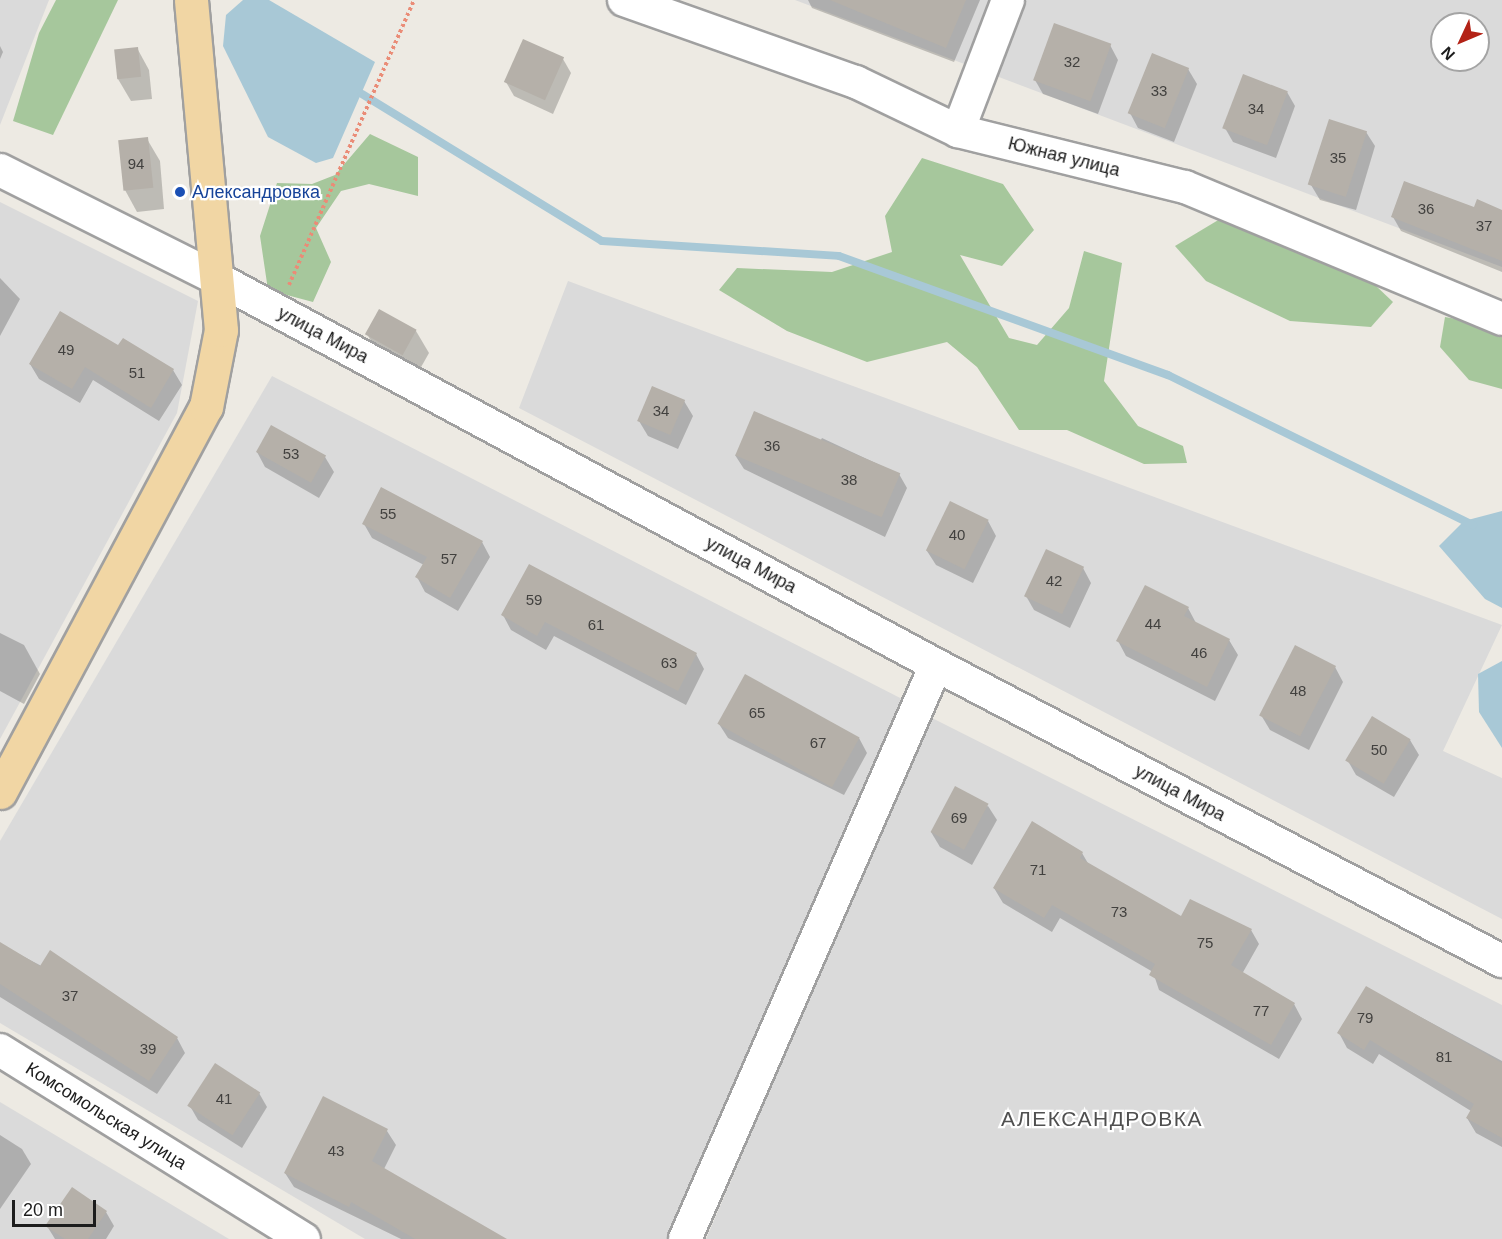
<!DOCTYPE html>
<html>
<head>
<meta charset="utf-8">
<style>
	body { margin:0 }
	#map { position:relative; width:1502px; height:1239px; overflow:hidden; background:#edeae3; font-family:Arial,sans-serif }
	div>[style] { position:absolute }
	.residential>* { inset:0; background:#dadada }
	.forest>* { inset:0; background:#a6c79c }
	.water>* { inset:0; background:#a8c8d6 }
	.shadow>* { inset:0; background:#0003 }
	.stream>* { height:8px; margin:-4px; padding:0 4px; transform-origin:4px; border-radius:4px; background:#a8c8d6 }
	.building>* { inset:0; background:#b5b0a9; transform-origin:0 0 }
	.path>* { height:4px; margin-top:-2px; transform-origin:0; background:repeating-linear-gradient(90deg,#ea8c77 0 3px,transparent 0 6px) }
	.roads { filter:drop-shadow(2px 0 #a0a0a0) drop-shadow(-2px 0 #a0a0a0) drop-shadow(0 2px #a0a0a0) drop-shadow(0 -2px #a0a0a0) }
	.minor>* { height:32px; margin:-16px; padding:0 16px; transform-origin:16px; border-radius:16px; background:#fff }
	.major>* { height:33px; margin:-16.5px; padding:0 16.5px; transform-origin:16.5px; border-radius:16.5px; background:#f1d6a4 }
	.dots>* { width:16px; height:16px; translate:-50% -50%; box-sizing:border-box; border:3px solid #fff; border-radius:50% }
	span { translate:-50% -50%; white-space:nowrap; text-align:center; line-height:1.15; -webkit-text-stroke:4.5px #fff; paint-order:stroke }
	.number-label { font-size:15px; color:#42413f }
	.number-label span { -webkit-text-stroke-width:0 }
	.street-label { font-size:18px; color:#1c1c1c }
	.transit-label { font-size:18px; color:#164399 }
	.left { translate:0 -50%; text-align:left }
	.quarter-label { font-size:21px; color:#4f4f4f; letter-spacing:1.5px }
	.north { position:absolute; left:1430px; top:12px; width:60px; height:60px; box-sizing:border-box; background:#fff; border:2px solid #a4a4a4; border-radius:50%; rotate:226deg; font-size:16px; font-weight:700; line-height:24px; text-align:center; color:#1c1c1c }
	.north::after { content:''; display:block; margin:auto; width:21px; height:27px; background:#b32216; clip-path:polygon(50% 0,100% 100%,50% 72%,0 100%) }
	.scale { position:absolute; left:12px; top:1200px; width:84px; height:27px; box-sizing:border-box; border:3px solid #1c1c1c; border-top:0; padding-left:8px; font-size:18px; line-height:21px; white-space:nowrap; color:#1c1c1c; -webkit-text-stroke:4px #fff; paint-order:stroke }
</style>
</head>
<body>
<div id="map">
	<div class="residential">
		<div style="clip-path:polygon(0 0,49px 0,0 125px)"></div>
		<div style="clip-path:polygon(evenodd,795px 0,1502px 0,1502px 267px,795px 0,1442px 24px,1478px 24px,1478px 60px,1442px 60px,1442px 24px)"></div>
		<div style="clip-path:polygon(0 202px,198px 301px,177px 413px,0 739px)"></div>
		<div style="clip-path:polygon(568px 281px,1502px 625px,1443px 751px,1502px 778px,1502px 919px,519px 408px)"></div>
		<div style="clip-path:polygon(272px 376px,908px 702px,667px 1239px,365px 1239px,0 1023px,0 841px)"></div>
		<div style="clip-path:polygon(930px 717px,1502px 1005px,1502px 1239px,706px 1239px)"></div>
		<div style="clip-path:polygon(0 1102px,229px 1239px,0 1239px)"></div>
	</div>
	<div class="forest">
		<div style="clip-path:polygon(56px 0,118px 0,53px 135px,13px 121px,39px 33px)"></div>
		<div style="clip-path:polygon(370px 134px,418px 157px,418px 196px,369px 184px,341px 191px,316px 228px,331px 262px,313px 302px,268px 290px,260px 236px,277px 183px,312px 184px,335px 175px)"></div>
		<div style="clip-path:polygon(922px 158px,1003px 184px,1034px 230px,1002px 266px,960px 255px,1009px 338px,1037px 345px,1069px 308px,1084px 251px,1122px 263px,1104px 381px,1138px 426px,1183px 446px,1187px 463px,1144px 464px,1067px 430px,1019px 430px,977px 367px,947px 342px,867px 362px,787px 331px,719px 290px,737px 268px,832px 272px,892px 252px,885px 216px)"></div>
		<div style="clip-path:polygon(1220px 219px,1273px 233px,1375px 285px,1393px 302px,1371px 327px,1290px 321px,1206px 281px,1175px 246px)"></div>
		<div style="clip-path:polygon(1445px 317px,1485px 324px,1502px 337px,1502px 389px,1469px 380px,1440px 347px)"></div>
	</div>
	<div class="water">
		<div style="clip-path:polygon(243px 0,269px 0,375px 62px,333px 158px,316px 163px,268px 137px,223px 46px,226px 15px)"></div>
		<div style="clip-path:polygon(1502px 511px,1502px 608px,1485px 599px,1439px 546px,1464px 521px)"></div>
		<div style="clip-path:polygon(1502px 661px,1502px 748px,1479px 712px,1478px 674px)"></div>
	</div>
	<div class="shadow">
		<div style="clip-path:polygon(808px 0,980px 0,954px 62px,812px 8px)"></div>
		<div style="clip-path:polygon(1110px 45px,1118px 60px,1098px 114px,1043px 94px,1035px 80px)"></div>
		<div style="clip-path:polygon(0 46px,3px 52px,0 59px)"></div>
		<div style="clip-path:polygon(137px 48px,149px 70px,152px 99px,131px 101px,118px 79px)"></div>
		<div style="clip-path:polygon(563px 59px,571px 73px,553px 114px,514px 96px,506px 82px)"></div>
		<div style="clip-path:polygon(1188px 69px,1197px 84px,1174px 142px,1138px 128px,1130px 113px)"></div>
		<div style="clip-path:polygon(1287px 92px,1295px 106px,1276px 158px,1233px 142px,1225px 128px)"></div>
		<div style="clip-path:polygon(1366px 132px,1375px 146px,1356px 210px,1320px 200px,1311px 185px)"></div>
		<div style="clip-path:polygon(147px 139px,160px 161px,164px 209px,137px 212px,125px 190px,120px 141px)"></div>
		<div style="clip-path:polygon(1475px 209px,1502px 212px,1502px 272px,1401px 231px,1393px 217px)"></div>
		<div style="clip-path:polygon(0 278px,20px 299px,0 336px)"></div>
		<div style="clip-path:polygon(416px 331px,429px 353px,416px 376px,380px 356px,367px 334px)"></div>
		<div style="clip-path:polygon(118px 347px,173px 370px,182px 385px,159px 421px,93px 380px,80px 403px,39px 379px,30px 364px)"></div>
		<div style="clip-path:polygon(684px 401px,693px 416px,678px 449px,648px 436px,639px 421px)"></div>
		<div style="clip-path:polygon(822px 438px,899px 474px,907px 488px,885px 537px,744px 469px,735px 455px,819px 443px)"></div>
		<div style="clip-path:polygon(257px 452px,325px 457px,334px 472px,319px 498px,265px 467px)"></div>
		<div style="clip-path:polygon(988px 521px,996px 536px,973px 583px,936px 565px,927px 551px)"></div>
		<div style="clip-path:polygon(364px 524px,482px 542px,490px 557px,458px 611px,425px 592px,417px 577px,424px 565px,372px 538px)"></div>
		<div style="clip-path:polygon(530px 566px,696px 654px,704px 669px,686px 705px,554px 636px,546px 650px,511px 630px,503px 615px)"></div>
		<div style="clip-path:polygon(1083px 568px,1091px 583px,1070px 628px,1034px 610px,1026px 596px)"></div>
		<div style="clip-path:polygon(1188px 608px,1196px 623px,1229px 640px,1238px 655px,1215px 701px,1126px 656px,1118px 641px)"></div>
		<div style="clip-path:polygon(0 633px,24px 645px,40px 674px,24px 704px,0 691px)"></div>
		<div style="clip-path:polygon(1335px 667px,1343px 682px,1309px 750px,1270px 730px,1261px 715px)"></div>
		<div style="clip-path:polygon(1373px 718px,1410px 740px,1419px 755px,1394px 797px,1356px 775px,1348px 761px)"></div>
		<div style="clip-path:polygon(719px 724px,859px 738px,867px 753px,844px 795px,728px 738px)"></div>
		<div style="clip-path:polygon(988px 806px,997px 820px,972px 865px,940px 847px,931px 832px)"></div>
		<div style="clip-path:polygon(1082px 853px,1089px 865px,1182px 918px,1251px 930px,1259px 944px,1242px 974px,1294px 1004px,1302px 1019px,1279px 1059px,1159px 990px,1153px 972px,1060px 918px,1052px 932px,1003px 903px,994px 888px)"></div>
		<div style="clip-path:polygon(0 944px,177px 1038px,185px 1053px,157px 1094px,0 997px)"></div>
		<div style="clip-path:polygon(1367px 988px,1502px 1061px,1502px 1147px,1476px 1133px,1467px 1118px,1471px 1111px,1379px 1054px,1373px 1064px,1347px 1048px,1339px 1033px)"></div>
		<div style="clip-path:polygon(259px 1093px,267px 1107px,242px 1148px,198px 1120px,190px 1106px)"></div>
		<div style="clip-path:polygon(324px 1098px,387px 1131px,396px 1145px,384px 1169px,489px 1239px,401px 1239px,294px 1187px,285px 1173px)"></div>
		<div style="clip-path:polygon(0 1135px,22px 1149px,31px 1164px,0 1209px)"></div>
		<div style="clip-path:polygon(106px 1212px,114px 1226px,106px 1239px,55px 1239px,47px 1226px)"></div>
	</div>
	<div class="stream">
		<div style="left:362px;top:94px;width:281px;rotate:31.5deg"></div>
		<div style="left:602px;top:241px;width:237px;rotate:3.6deg"></div>
		<div style="left:839px;top:256px;width:350px;rotate:19.9deg"></div>
		<div style="left:1168px;top:375px;width:340px;rotate:26.2deg"></div>
	</div>
	<div class="building">
		<div style="clip-path:polygon(830px 0,966px 0,946px 48px)"></div>
		<div style="left:1054px;top:23px;width:61px;height:61px;rotate:20deg"></div>
		<div style="left:523px;top:39px;width:45px;height:47px;rotate:24deg"></div>
		<div style="left:138px;top:47px;width:30px;height:24px;rotate:84deg"></div>
		<div style="left:1152px;top:53px;width:40px;height:65px;rotate:22deg"></div>
		<div style="left:1243px;top:74px;width:48px;height:58px;rotate:21deg"></div>
		<div style="left:1329px;top:119px;width:40px;height:69px;rotate:18deg"></div>
		<div style="left:148px;top:137px;width:51px;height:30px;rotate:84deg"></div>
		<div style="clip-path:polygon(1404px 181px,1474px 207px,1477px 199px,1502px 210px,1502px 261px,1391px 217px)"></div>
		<div style="left:379px;top:309px;width:43px;height:29px;rotate:29deg"></div>
		<div style="clip-path:polygon(60px 311px,118px 345px,123px 338px,174px 369px,151px 408px,85px 367px,72px 389px,29px 364px)"></div>
		<div style="left:652px;top:386px;width:36px;height:38px;rotate:23deg"></div>
		<div style="left:754px;top:411px;width:159px;height:48px;rotate:23deg"></div>
		<div style="left:271px;top:425px;width:63px;height:31px;rotate:29deg"></div>
		<div style="clip-path:polygon(381px 487px,483px 541px,450px 598px,415px 577px,427px 557px,362px 524px)"></div>
		<div style="left:950px;top:501px;width:43px;height:55px;rotate:26deg"></div>
		<div style="left:1046px;top:549px;width:42px;height:52px;rotate:25deg"></div>
		<div style="clip-path:polygon(529px 564px,697px 653px,678px 691px,545px 622px,537px 636px,501px 615px)"></div>
		<div style="clip-path:polygon(1145px 585px,1189px 607px,1184px 616px,1230px 639px,1207px 687px,1116px 641px)"></div>
		<div style="left:1295px;top:645px;width:46px;height:79px;rotate:27deg"></div>
		<div style="left:745px;top:674px;width:131px;height:57px;rotate:29deg"></div>
		<div style="left:1372px;top:716px;width:45px;height:52px;rotate:31deg"></div>
		<div style="left:955px;top:786px;width:38px;height:52px;rotate:28deg"></div>
		<div style="clip-path:polygon(1032px 821px,1083px 852px,1080px 858px,1181px 916px,1190px 899px,1252px 929px,1231px 965px,1295px 1003px,1271px 1045px,1149px 975px,1155px 964px,1052px 905px,1044px 918px,993px 888px)"></div>
		<div style="clip-path:polygon(0 942px,40px 966px,50px 950px,178px 1037px,149px 1081px,0 984px)"></div>
		<div style="clip-path:polygon(1366px 986px,1502px 1063px,1502px 1138px,1466px 1118px,1474px 1104px,1370px 1040px,1364px 1050px,1337px 1033px)"></div>
		<div style="left:215px;top:1063px;width:54px;height:51px;rotate:33deg"></div>
		<div style="clip-path:polygon(323px 1096px,388px 1129px,372px 1161px,507px 1239px,415px 1239px,351px 1202px,349px 1207px,284px 1173px)"></div>
		<div style="clip-path:polygon(72px 1187px,107px 1211px,88px 1239px,65px 1239px,45px 1226px)"></div>
	</div>
	<div class="path">
		<div style="left:289px;top:285px;width:311px;rotate:-66.3deg"></div>
	</div>
	<div class="roads">
		<div class="minor">
			<div style="left:624px;top:0;width:246px;rotate:19.5deg"></div>
			<div style="left:856px;top:82px;width:113px;rotate:25.7deg"></div>
			<div style="left:958px;top:131px;width:234px;rotate:13.9deg"></div>
			<div style="left:1185px;top:187px;width:343px;rotate:22.6deg"></div>
			<div style="left:958px;top:131px;width:140px;rotate:-69.1deg"></div>
			<div style="left:0;top:170px;width:244px;rotate:26.6deg"></div>
			<div style="left:218px;top:279px;width:815px;rotate:28.26deg"></div>
			<div style="left:936px;top:665px;width:639px;rotate:27.61deg"></div>
			<div style="left:0;top:1050px;width:358px;rotate:31.9deg"></div>
			<div style="left:685px;top:1239px;width:626px;rotate:-66.38deg"></div>
		</div>
		<div class="major">
			<div style="left:0;top:792px;width:437px;rotate:-61.9deg"></div>
			<div style="left:206px;top:407px;width:78px;rotate:-79deg"></div>
			<div style="left:221px;top:330px;width:331px;rotate:-95.2deg"></div>
		</div>
	</div>
	<div class="dots">
		<div style="left:180px;top:192px;background:#1a4fb4"></div>
	</div>
	<div class="number-label">
		<span style="left:1072px;top:62px">32</span>
		<span style="left:1159px;top:91px">33</span>
		<span style="left:1256px;top:109px">34</span>
		<span style="left:1338px;top:158px">35</span>
		<span style="left:136px;top:164px">94</span>
		<span style="left:1426px;top:209px">36</span>
		<span style="left:1484px;top:226px">37</span>
		<span style="left:66px;top:350px">49</span>
		<span style="left:137px;top:373px">51</span>
		<span style="left:661px;top:411px">34</span>
		<span style="left:772px;top:446px">36</span>
		<span style="left:291px;top:454px">53</span>
		<span style="left:849px;top:480px">38</span>
		<span style="left:388px;top:514px">55</span>
		<span style="left:957px;top:535px">40</span>
		<span style="left:449px;top:559px">57</span>
		<span style="left:1054px;top:581px">42</span>
		<span style="left:534px;top:600px">59</span>
		<span style="left:1153px;top:624px">44</span>
		<span style="left:596px;top:625px">61</span>
		<span style="left:1199px;top:653px">46</span>
		<span style="left:669px;top:663px">63</span>
		<span style="left:1298px;top:691px">48</span>
		<span style="left:757px;top:713px">65</span>
		<span style="left:818px;top:743px">67</span>
		<span style="left:1379px;top:750px">50</span>
		<span style="left:959px;top:818px">69</span>
		<span style="left:1038px;top:870px">71</span>
		<span style="left:1119px;top:912px">73</span>
		<span style="left:1205px;top:943px">75</span>
		<span style="left:70px;top:996px">37</span>
		<span style="left:1261px;top:1011px">77</span>
		<span style="left:1365px;top:1018px">79</span>
		<span style="left:148px;top:1049px">39</span>
		<span style="left:1444px;top:1057px">81</span>
		<span style="left:224px;top:1099px">41</span>
		<span style="left:336px;top:1151px">43</span>
	</div>
	<div class="street-label">
		<span style="left:1064px;top:157px;rotate:14deg">Южная улица</span>
		<span style="left:323px;top:335px;rotate:28deg">улица Мира</span>
		<span style="left:751px;top:565px;rotate:28deg">улица Мира</span>
		<span style="left:1180px;top:793px;rotate:28deg">улица Мира</span>
		<span style="left:106px;top:1116px;rotate:32deg">Комсомольская улица</span>
	</div>
	<div class="transit-label">
		<span class="left" style="left:192px;top:192px">Александровка</span>
	</div>
	<div class="quarter-label">
		<span style="left:1102px;top:1119px">АЛЕКСАНДРОВКА</span>
	</div>
	<div class="north">N</div>
	<div class="scale">20 m</div>
</div>
</body>
</html>
